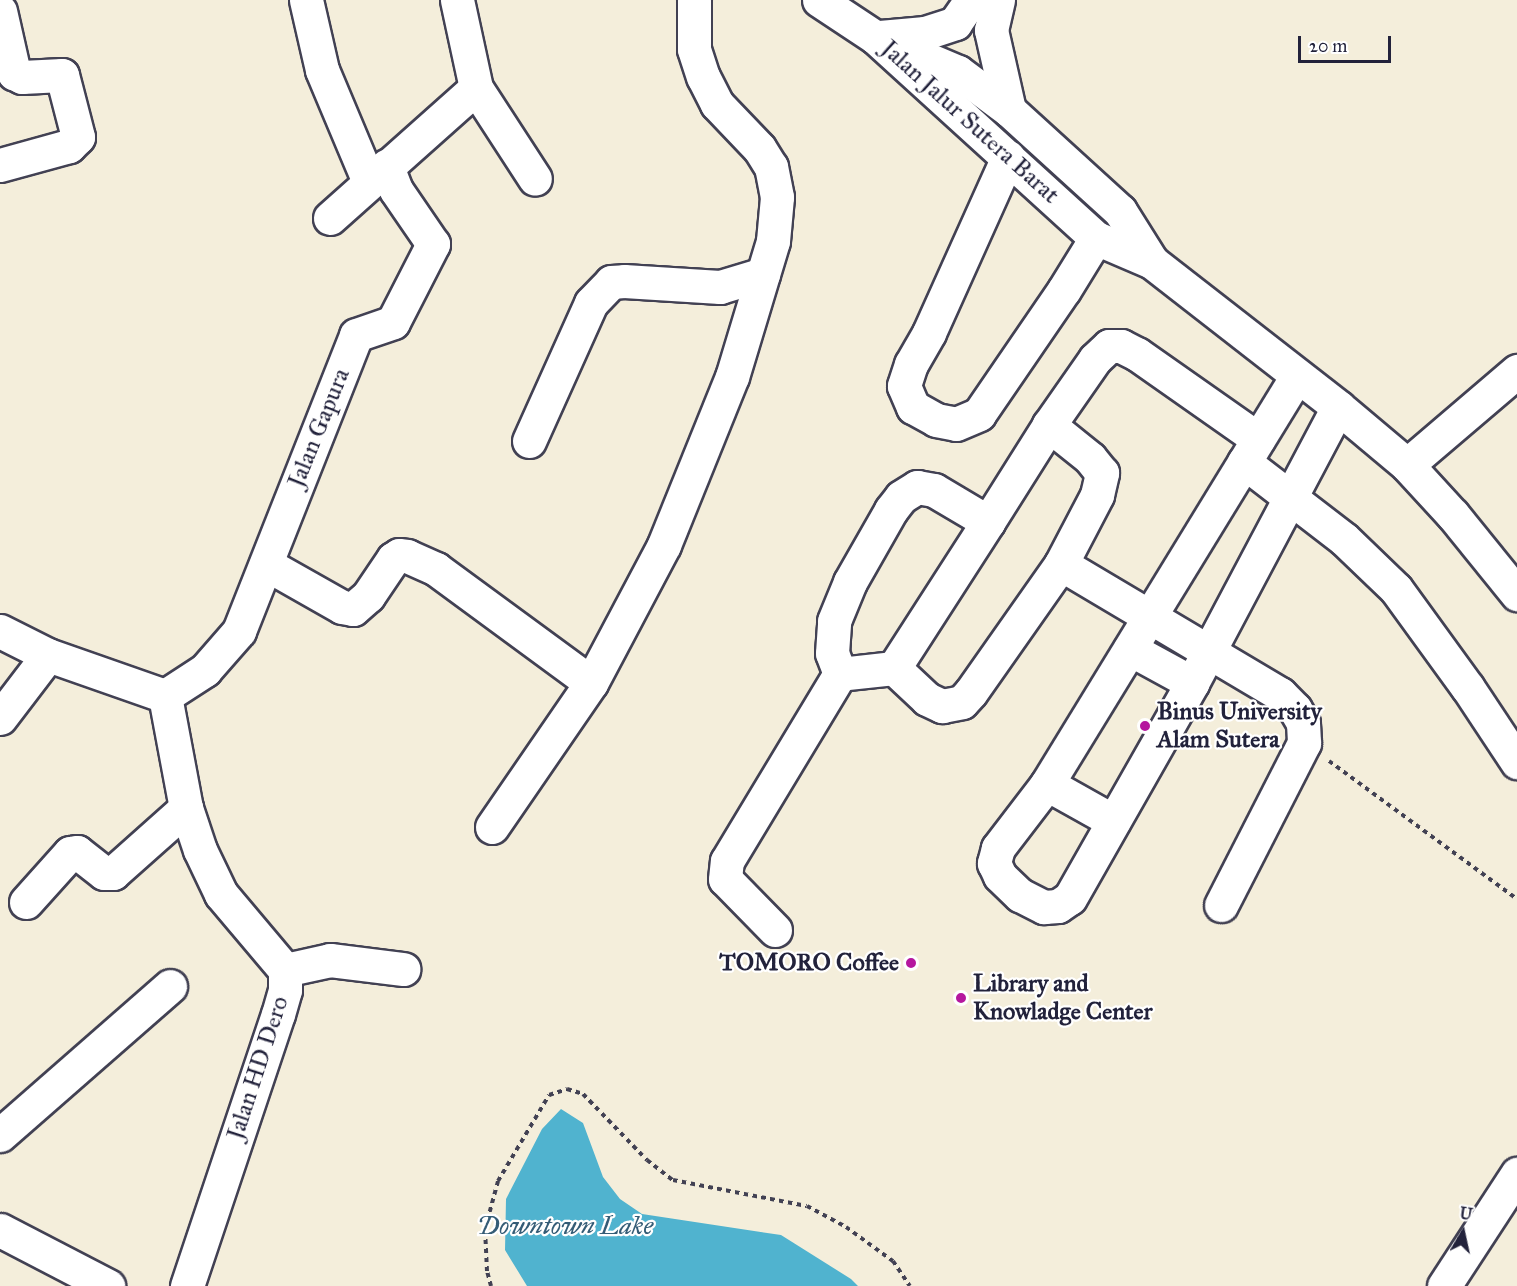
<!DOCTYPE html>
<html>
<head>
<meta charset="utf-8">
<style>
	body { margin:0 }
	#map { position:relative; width:1517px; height:1286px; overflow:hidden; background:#f4eedb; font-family:"IM FELL Great Primer",serif }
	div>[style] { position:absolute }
	.water>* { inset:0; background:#50b3cf }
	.path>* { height:4px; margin-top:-2px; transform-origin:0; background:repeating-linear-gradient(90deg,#424153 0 4.5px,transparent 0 9px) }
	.roads { filter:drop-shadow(2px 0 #424153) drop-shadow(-2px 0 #424153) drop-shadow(0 2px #424153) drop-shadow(0 -2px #424153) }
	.minor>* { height:33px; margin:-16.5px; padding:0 16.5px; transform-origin:16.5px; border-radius:16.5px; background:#fff }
	.dots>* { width:16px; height:16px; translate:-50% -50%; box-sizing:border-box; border:3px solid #fff; border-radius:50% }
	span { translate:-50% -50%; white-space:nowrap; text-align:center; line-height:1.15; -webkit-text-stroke:4.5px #fff; paint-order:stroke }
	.street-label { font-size:24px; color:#22223b }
	.poi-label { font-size:24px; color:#22223b; font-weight:700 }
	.left { translate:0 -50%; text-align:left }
	.right { translate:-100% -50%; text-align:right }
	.water-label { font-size:26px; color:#345c76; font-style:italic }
	.north { position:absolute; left:1433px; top:1202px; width:60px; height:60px; -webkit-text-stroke:4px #fff; paint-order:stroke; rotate:9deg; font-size:16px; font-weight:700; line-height:24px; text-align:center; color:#22223b }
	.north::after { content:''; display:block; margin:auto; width:21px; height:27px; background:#22223b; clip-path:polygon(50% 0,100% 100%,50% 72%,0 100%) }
	.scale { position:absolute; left:1298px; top:36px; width:93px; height:27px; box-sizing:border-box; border:3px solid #22223b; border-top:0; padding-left:8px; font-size:18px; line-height:21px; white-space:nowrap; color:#22223b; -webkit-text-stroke:4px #fff; paint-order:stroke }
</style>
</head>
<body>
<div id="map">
	<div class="water">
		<div style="clip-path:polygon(561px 1109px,583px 1123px,603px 1177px,620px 1199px,642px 1214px,781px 1235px,851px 1279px,858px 1286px,527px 1286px,505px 1250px,506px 1199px,542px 1129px)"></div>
	</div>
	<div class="path">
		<div style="left:1329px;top:761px;width:233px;rotate:36.3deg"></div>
		<div style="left:491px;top:1286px;width:16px;rotate:-105deg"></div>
		<div style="left:487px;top:1271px;width:42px;rotate:-92.7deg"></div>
		<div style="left:485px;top:1229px;width:50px;rotate:-74.8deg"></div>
		<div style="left:498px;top:1181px;width:100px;rotate:-59.3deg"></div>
		<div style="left:549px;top:1095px;width:19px;rotate:-18deg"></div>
		<div style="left:567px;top:1089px;width:17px;rotate:17deg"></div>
		<div style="left:583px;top:1094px;width:92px;rotate:45.9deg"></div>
		<div style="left:647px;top:1160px;width:33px;rotate:38deg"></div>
		<div style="left:673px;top:1180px;width:136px;rotate:11deg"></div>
		<div style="left:807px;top:1206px;width:44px;rotate:28.3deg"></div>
		<div style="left:846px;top:1227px;width:58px;rotate:35.9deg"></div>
		<div style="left:893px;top:1261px;width:30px;rotate:56deg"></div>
	</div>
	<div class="roads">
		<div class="minor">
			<div style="left:306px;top:0;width:72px;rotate:77.1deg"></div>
			<div style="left:322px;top:70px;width:121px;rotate:67.2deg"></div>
			<div style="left:457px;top:0;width:90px;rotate:77.8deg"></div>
			<div style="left:819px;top:0;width:67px;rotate:33.5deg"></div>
			<div style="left:875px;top:37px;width:90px;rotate:22.9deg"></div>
			<div style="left:958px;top:72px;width:64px;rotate:36.7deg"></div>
			<div style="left:1009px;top:110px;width:150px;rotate:42.3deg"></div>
			<div style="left:1120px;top:211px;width:60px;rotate:57.9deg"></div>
			<div style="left:998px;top:0;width:31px;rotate:103deg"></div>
			<div style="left:991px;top:30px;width:82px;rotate:77.3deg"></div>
			<div style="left:0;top:11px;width:64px;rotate:77.3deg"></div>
			<div style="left:14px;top:73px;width:9px;rotate:27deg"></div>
			<div style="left:22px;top:77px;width:40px;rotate:-2.9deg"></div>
			<div style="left:62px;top:75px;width:64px;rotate:75.5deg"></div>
			<div style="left:78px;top:137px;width:13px;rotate:135deg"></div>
			<div style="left:69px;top:146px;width:72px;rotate:164.6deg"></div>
			<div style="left:875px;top:37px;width:299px;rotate:42.3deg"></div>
			<div style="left:1096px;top:238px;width:61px;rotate:23.2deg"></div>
			<div style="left:1152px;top:262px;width:236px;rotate:37.9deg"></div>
			<div style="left:1338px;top:407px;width:90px;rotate:40deg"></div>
			<div style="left:1407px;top:465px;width:68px;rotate:47.4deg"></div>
			<div style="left:1453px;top:515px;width:102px;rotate:51deg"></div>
			<div style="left:880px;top:37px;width:45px;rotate:-5.1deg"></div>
			<div style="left:925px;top:33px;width:32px;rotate:-18deg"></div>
			<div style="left:955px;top:23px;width:28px;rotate:-55deg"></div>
			<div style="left:1008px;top:157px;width:193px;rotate:114.2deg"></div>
			<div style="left:929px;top:333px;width:36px;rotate:120deg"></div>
			<div style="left:911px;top:364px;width:23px;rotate:108deg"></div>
			<div style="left:904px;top:386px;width:23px;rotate:67deg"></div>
			<div style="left:913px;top:407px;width:26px;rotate:29deg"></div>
			<div style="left:936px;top:420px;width:20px;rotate:11deg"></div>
			<div style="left:956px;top:424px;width:25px;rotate:-23deg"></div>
			<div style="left:979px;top:414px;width:150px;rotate:-55.6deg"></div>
			<div style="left:1064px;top:290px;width:61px;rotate:-58.4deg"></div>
			<div style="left:330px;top:218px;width:195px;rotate:-41.7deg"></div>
			<div style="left:476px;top:88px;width:108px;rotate:57deg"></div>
			<div style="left:1297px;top:376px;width:479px;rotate:121.5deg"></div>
			<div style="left:1047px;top:784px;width:81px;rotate:127.4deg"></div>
			<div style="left:998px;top:848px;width:16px;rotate:105deg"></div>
			<div style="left:994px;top:863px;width:14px;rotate:65deg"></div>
			<div style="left:1000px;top:876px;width:28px;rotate:44deg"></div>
			<div style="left:1020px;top:895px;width:27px;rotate:27deg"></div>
			<div style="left:1044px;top:907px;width:14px;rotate:-4deg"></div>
			<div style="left:1058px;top:906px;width:14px;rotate:-34deg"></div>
			<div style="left:1070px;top:898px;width:247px;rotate:-60.4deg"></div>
			<div style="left:1192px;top:683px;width:312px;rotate:-62.1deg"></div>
			<div style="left:529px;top:441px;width:151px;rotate:-65.8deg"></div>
			<div style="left:591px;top:303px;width:29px;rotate:-46deg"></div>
			<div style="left:611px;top:282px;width:13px;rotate:-4deg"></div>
			<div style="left:624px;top:281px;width:96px;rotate:3.6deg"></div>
			<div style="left:720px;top:287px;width:45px;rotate:-16.8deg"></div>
			<div style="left:1244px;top:462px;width:126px;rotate:37.6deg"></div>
			<div style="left:1344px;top:539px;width:72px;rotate:43.9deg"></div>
			<div style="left:1396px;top:589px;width:122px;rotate:54deg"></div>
			<div style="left:1468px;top:688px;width:89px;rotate:56.5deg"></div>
			<div style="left:1407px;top:465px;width:145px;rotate:-40.5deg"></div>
			<div style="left:988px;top:522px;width:174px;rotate:122.8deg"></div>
			<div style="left:894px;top:668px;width:45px;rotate:43.2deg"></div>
			<div style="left:927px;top:699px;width:17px;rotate:25deg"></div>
			<div style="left:942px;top:706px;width:20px;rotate:-11deg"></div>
			<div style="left:962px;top:702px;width:13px;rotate:-48deg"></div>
			<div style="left:971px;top:692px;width:156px;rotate:-54.9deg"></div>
			<div style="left:1061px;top:564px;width:78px;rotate:-62.4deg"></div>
			<div style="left:1097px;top:495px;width:23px;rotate:-77deg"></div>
			<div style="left:1102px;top:473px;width:19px;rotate:-129deg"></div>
			<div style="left:1090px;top:458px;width:53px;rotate:-141.2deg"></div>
			<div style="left:266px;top:564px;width:87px;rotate:29.5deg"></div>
			<div style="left:342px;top:607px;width:11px;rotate:10deg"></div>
			<div style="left:353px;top:609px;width:20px;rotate:-41deg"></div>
			<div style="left:368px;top:596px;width:45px;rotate:-56deg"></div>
			<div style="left:393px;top:559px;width:7px;rotate:-34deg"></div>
			<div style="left:399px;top:555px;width:8px;rotate:7deg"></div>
			<div style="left:407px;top:556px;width:32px;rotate:24deg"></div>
			<div style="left:436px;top:569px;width:192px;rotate:36.3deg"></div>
			<div style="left:1061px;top:564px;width:255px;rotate:30.7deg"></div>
			<div style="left:1280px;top:694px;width:21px;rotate:45deg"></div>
			<div style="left:1295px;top:709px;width:16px;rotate:60deg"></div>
			<div style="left:1303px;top:723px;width:20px;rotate:87deg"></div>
			<div style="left:1304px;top:743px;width:182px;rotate:117.1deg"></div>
			<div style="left:0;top:631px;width:54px;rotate:26.6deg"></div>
			<div style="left:48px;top:655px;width:124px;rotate:19.3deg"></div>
			<div style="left:1130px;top:649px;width:71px;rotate:28.7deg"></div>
			<div style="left:894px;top:668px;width:54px;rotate:173.7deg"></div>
			<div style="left:840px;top:674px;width:22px;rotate:-111deg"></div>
			<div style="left:832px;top:653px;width:32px;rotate:-86deg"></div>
			<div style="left:834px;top:621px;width:42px;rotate:-67.7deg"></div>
			<div style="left:850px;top:582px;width:83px;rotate:-60.3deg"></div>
			<div style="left:891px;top:510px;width:16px;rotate:-52deg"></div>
			<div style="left:901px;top:497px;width:19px;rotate:-32deg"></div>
			<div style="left:917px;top:487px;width:17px;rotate:10deg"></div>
			<div style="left:934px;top:490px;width:63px;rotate:30.7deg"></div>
			<div style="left:988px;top:522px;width:115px;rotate:-57.8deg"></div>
			<div style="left:1049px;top:425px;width:80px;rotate:-55.1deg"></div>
			<div style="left:1095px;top:359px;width:19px;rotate:-43deg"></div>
			<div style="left:1109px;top:346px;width:12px"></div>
			<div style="left:1121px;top:346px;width:18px;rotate:27deg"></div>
			<div style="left:1137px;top:354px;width:148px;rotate:35.1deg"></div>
			<div style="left:165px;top:696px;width:114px;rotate:79.4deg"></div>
			<div style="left:186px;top:808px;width:44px;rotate:71.6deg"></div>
			<div style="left:200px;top:850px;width:49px;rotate:64.5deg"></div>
			<div style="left:221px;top:894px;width:99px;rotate:49.9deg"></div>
			<div style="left:285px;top:970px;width:20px;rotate:90deg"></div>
			<div style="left:285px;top:990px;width:25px;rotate:106deg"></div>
			<div style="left:278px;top:1014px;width:287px;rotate:108.5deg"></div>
			<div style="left:165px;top:696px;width:48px;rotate:-33deg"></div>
			<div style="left:205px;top:670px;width:52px;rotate:-48.9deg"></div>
			<div style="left:239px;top:631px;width:318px;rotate:-68.4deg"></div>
			<div style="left:356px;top:335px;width:39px;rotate:-19deg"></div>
			<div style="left:393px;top:322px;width:88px;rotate:-62.9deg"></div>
			<div style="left:433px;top:244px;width:65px;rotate:-124.4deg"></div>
			<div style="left:396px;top:190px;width:26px;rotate:-111deg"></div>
			<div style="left:0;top:718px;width:79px;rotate:-52.7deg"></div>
			<div style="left:1047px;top:784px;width:76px;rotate:29.3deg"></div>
			<div style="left:492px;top:827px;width:175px;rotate:-55.5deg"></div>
			<div style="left:591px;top:683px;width:156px;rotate:-62.1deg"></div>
			<div style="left:664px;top:545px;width:181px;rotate:-68deg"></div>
			<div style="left:732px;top:377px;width:142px;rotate:-73.2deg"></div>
			<div style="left:773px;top:241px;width:44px;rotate:-84.8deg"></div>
			<div style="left:777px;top:197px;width:31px;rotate:-101deg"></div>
			<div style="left:771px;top:167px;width:22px;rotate:-122deg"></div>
			<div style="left:759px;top:148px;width:61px;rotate:-133.7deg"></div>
			<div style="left:717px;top:104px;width:30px;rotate:-117deg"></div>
			<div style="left:703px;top:77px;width:29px;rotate:-108deg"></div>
			<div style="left:694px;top:49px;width:49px;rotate:-90deg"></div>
			<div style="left:26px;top:902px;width:66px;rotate:-48.1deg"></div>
			<div style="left:70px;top:853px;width:7px;rotate:-8deg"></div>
			<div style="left:77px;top:852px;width:34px;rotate:38deg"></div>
			<div style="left:104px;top:873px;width:9px"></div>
			<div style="left:113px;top:873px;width:98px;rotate:-41.7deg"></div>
			<div style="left:775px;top:930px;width:71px;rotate:-134.4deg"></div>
			<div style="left:725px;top:879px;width:18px;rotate:-84deg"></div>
			<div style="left:727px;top:861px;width:218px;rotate:-58.9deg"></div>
			<div style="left:285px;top:970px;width:46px;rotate:-12.5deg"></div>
			<div style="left:330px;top:960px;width:74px;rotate:7deg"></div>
			<div style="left:0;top:1135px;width:226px;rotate:-41.2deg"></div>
			<div style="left:0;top:1230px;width:122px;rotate:27.4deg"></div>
			<div style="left:1444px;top:1286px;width:134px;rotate:-56.9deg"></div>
		</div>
	</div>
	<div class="dots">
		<div style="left:1145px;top:726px;background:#b5179e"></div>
		<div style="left:911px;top:963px;background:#b5179e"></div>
		<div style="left:961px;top:998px;background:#b5179e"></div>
	</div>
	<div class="street-label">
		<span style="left:970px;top:122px;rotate:42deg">Jalan Jalur Sutera Barat</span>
		<span style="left:319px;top:428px;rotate:-68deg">Jalan Gapura</span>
		<span style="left:258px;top:1068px;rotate:-72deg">Jalan HD Dero</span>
	</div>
	<div class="poi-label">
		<span class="left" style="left:1157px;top:726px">Binus University<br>Alam Sutera</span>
		<span class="right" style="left:899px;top:963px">TOMORO Coffee</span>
		<span class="left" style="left:973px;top:998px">Library and<br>Knowladge Center</span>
	</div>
	<div class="water-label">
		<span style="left:565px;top:1226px">Downtown Lake</span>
	</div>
	<div class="north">U</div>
	<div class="scale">20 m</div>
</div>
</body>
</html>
